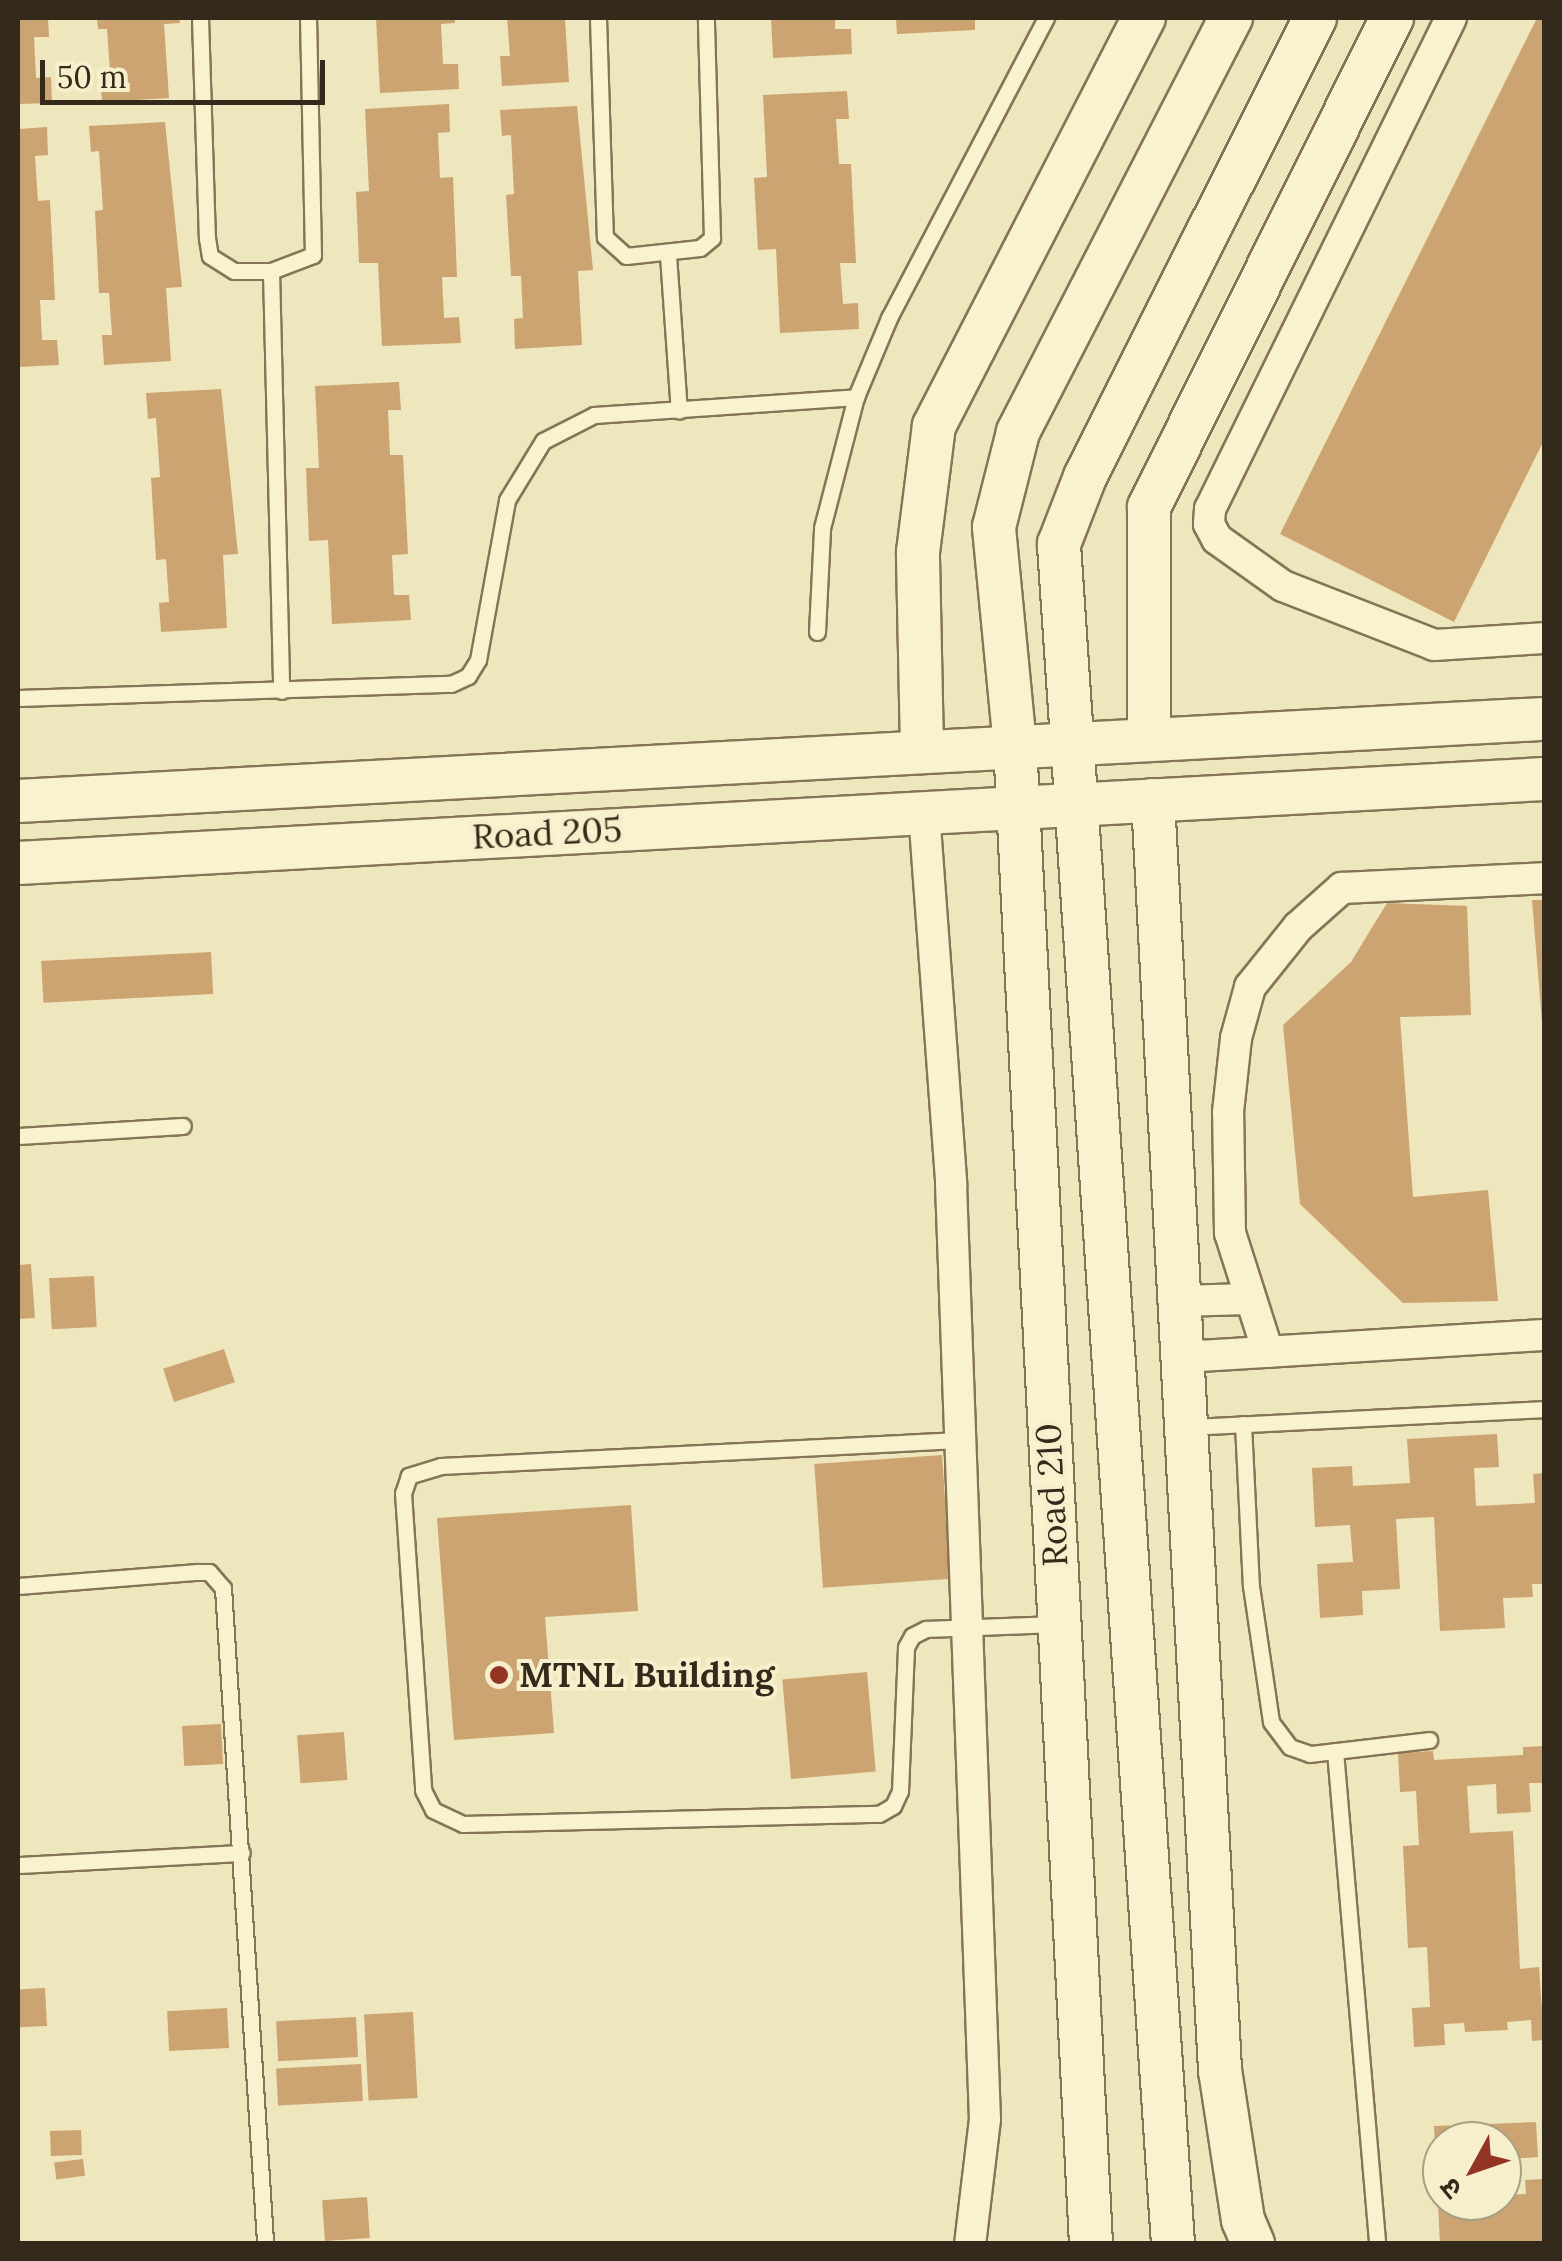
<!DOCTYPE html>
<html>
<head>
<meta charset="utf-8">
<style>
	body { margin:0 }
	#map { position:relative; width:1562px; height:2261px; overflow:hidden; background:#eee6bc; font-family:Lora,"Noto Sans Devanagari",serif }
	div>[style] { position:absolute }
	.building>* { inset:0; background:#cca471; transform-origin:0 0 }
	.roads { filter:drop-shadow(2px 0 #857556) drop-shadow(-2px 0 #857556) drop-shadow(0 2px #857556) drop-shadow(0 -2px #857556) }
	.lane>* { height:15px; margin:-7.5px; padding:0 7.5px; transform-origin:7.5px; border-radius:7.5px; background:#f9f2cf }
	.street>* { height:30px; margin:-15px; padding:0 15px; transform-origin:15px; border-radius:15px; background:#f9f2cf }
	.secondary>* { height:42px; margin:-21px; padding:0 21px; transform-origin:21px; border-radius:21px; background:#f9f2cf }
	.dots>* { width:28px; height:28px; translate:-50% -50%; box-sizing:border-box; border:5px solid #f5efcb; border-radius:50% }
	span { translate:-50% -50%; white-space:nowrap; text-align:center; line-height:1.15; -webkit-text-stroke:8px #f5efcb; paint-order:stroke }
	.street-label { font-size:35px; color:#342a1b }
	.poi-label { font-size:35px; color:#342a1b; font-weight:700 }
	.left { translate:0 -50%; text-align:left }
	.frame { position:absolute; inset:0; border:20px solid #342a1b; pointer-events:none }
	.north { position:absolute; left:1422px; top:2121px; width:100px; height:100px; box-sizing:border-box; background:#f5efcb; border:2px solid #a8a085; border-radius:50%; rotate:230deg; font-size:28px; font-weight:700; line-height:40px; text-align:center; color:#342a1b }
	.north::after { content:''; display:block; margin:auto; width:35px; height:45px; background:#943425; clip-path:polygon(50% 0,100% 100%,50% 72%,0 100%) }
	.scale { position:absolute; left:40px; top:60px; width:285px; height:45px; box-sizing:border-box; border:5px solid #342a1b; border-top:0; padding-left:12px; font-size:30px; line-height:35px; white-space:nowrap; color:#342a1b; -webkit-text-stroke:8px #f5efcb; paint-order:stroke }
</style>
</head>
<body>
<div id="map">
	<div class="building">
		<div style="clip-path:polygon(18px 18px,48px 18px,49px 37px,34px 37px,36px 78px,51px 77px,52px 103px,18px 104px)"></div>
		<div style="clip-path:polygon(97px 18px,179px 18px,180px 23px,164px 24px,169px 98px,102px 102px,100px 72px,110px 71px,107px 29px,98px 29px)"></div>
		<div style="clip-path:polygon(376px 18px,455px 18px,455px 23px,441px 24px,443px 64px,458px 64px,459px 89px,380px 93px)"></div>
		<div style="clip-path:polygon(507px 18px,565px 18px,569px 82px,502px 86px,500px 56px,510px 56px)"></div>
		<div style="clip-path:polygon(771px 18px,835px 18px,835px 29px,851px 29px,852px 54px,773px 58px)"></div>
		<div style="clip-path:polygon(896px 18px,975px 18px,975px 30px,897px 34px)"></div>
		<div style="clip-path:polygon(1537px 18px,1544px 18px,1544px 440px,1454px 622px,1280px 534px)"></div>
		<div style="clip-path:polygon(847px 91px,849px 119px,836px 119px,839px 164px,851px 164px,856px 263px,840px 263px,843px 304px,858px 303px,859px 329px,780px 333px,776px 249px,758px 250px,754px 178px,767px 177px,763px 95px)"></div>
		<div style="clip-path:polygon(449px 104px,450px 132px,438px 133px,440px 178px,453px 177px,457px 277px,442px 277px,444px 318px,459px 317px,461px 343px,382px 346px,378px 263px,359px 263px,356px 192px,369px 191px,365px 109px)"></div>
		<div style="clip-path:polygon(577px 106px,593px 270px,578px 271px,582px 345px,515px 349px,514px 319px,523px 318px,521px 276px,511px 276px,506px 195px,514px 194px,511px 135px,502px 136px,500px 110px)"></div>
		<div style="clip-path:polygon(165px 122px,182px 287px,166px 288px,171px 361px,104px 365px,102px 335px,112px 335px,109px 293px,99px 293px,95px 211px,103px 210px,99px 151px,91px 152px,89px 126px)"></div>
		<div style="clip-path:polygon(47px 127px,48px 155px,35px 156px,38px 201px,50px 200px,55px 300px,40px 300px,42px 340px,57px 340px,59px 365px,18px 367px,18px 129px)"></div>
		<div style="clip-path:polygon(399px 382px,401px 410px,388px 410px,390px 455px,403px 455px,408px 554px,392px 555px,394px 595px,409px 595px,411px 620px,332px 624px,328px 540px,309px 541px,306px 468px,319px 468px,315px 386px)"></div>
		<div style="clip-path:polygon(221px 389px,238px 554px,223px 555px,227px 628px,161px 632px,159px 603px,169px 602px,166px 559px,156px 560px,151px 478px,160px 477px,156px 418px,148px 419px,146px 393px)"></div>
		<div style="clip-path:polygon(1532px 900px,1544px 900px,1544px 1022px,1542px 1022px)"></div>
		<div style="clip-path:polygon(1387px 903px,1467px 906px,1471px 1015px,1400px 1017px,1413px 1197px,1488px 1190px,1498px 1301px,1403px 1303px,1300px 1204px,1283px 1025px,1351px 962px)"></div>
		<div style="left:211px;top:952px;width:42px;height:170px;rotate:87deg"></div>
		<div style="clip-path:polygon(31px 1264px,35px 1318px,18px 1319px,18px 1265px)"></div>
		<div style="left:94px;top:1276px;width:51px;height:45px;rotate:87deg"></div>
		<div style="left:224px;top:1349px;width:35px;height:64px;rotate:72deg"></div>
		<div style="clip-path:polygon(1497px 1434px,1499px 1467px,1474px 1468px,1476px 1506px,1535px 1503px,1533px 1474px,1544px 1473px,1544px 1584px,1532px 1584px,1533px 1597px,1503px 1598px,1505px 1628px,1440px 1631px,1434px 1517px,1396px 1519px,1400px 1589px,1362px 1591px,1363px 1615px,1320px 1618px,1317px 1564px,1353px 1562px,1350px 1525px,1315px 1527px,1312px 1468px,1352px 1466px,1353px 1486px,1410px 1483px,1407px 1439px)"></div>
		<div style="left:942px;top:1455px;width:124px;height:128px;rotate:86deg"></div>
		<div style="clip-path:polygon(631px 1505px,638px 1611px,545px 1617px,554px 1733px,454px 1740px,437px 1518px)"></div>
		<div style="left:867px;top:1672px;width:100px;height:85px;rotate:85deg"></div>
		<div style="left:221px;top:1724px;width:40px;height:39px;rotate:87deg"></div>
		<div style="left:344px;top:1732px;width:48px;height:47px;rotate:86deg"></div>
		<div style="clip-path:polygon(1544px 1746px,1544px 1783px,1529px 1783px,1531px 1812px,1497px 1814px,1496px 1784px,1467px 1786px,1470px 1833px,1513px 1831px,1520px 1969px,1539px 1967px,1544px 2040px,1532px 2041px,1531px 2020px,1507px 2022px,1508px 2030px,1465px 2032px,1464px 2023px,1444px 2024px,1445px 2045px,1414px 2047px,1412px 2008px,1430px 2007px,1427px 1947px,1408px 1948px,1403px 1846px,1419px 1845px,1416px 1791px,1400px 1792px,1398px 1753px,1433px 1751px,1434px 1760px,1523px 1755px,1523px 1747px)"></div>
		<div style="left:45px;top:1988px;width:38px;height:27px;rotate:87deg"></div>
		<div style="left:227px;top:2008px;width:40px;height:60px;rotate:87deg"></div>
		<div style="left:413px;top:2012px;width:86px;height:49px;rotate:87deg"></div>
		<div style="left:356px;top:2017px;width:40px;height:80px;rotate:87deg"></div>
		<div style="left:361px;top:2064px;width:37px;height:85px;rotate:87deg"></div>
		<div style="clip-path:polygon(1536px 2122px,1538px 2157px,1510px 2159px,1511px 2166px,1502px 2167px,1502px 2141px,1442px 2141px,1442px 2201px,1502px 2201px,1502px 2195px,1526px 2194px,1525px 2180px,1544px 2179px,1544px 2244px,1440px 2244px,1434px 2126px)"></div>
		<div style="left:81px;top:2130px;width:25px;height:31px;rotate:88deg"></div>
		<div style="left:83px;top:2159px;width:17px;height:29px;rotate:83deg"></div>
		<div style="left:367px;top:2197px;width:41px;height:45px;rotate:86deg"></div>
	</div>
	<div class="roads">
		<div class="lane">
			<div style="left:200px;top:18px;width:220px;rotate:88.2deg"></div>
			<div style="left:207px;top:238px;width:18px;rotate:81deg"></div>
			<div style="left:210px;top:256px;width:28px;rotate:32deg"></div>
			<div style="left:234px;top:271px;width:37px"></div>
			<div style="left:271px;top:271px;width:45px;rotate:-20.9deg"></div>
			<div style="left:313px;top:255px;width:237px;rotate:-91.2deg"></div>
			<div style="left:598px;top:18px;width:219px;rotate:88.2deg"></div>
			<div style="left:605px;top:237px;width:28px;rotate:42deg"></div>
			<div style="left:626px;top:256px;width:74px;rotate:-6.2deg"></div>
			<div style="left:700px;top:248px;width:16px;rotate:-40deg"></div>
			<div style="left:712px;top:238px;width:220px;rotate:-91.6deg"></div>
			<div style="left:668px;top:255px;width:156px;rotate:86deg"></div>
			<div style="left:271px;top:271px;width:420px;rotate:88.6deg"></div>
			<div style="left:817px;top:632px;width:104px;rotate:-87.2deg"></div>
			<div style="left:822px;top:528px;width:135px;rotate:-75.5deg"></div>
			<div style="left:856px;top:397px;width:86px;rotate:-67.3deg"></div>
			<div style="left:889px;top:318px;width:339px;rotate:-62.4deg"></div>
			<div style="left:18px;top:698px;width:433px;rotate:-1.9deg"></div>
			<div style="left:451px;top:684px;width:19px;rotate:-25deg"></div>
			<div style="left:468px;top:676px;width:19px;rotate:-58deg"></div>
			<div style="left:478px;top:660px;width:163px;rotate:-79.7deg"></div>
			<div style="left:507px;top:500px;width:69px;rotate:-58.6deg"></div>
			<div style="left:543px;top:441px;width:57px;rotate:-27deg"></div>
			<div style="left:594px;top:415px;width:263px;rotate:-3.9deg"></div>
			<div style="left:18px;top:1136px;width:165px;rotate:-3.5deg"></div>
			<div style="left:1243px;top:1424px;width:162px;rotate:87.2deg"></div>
			<div style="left:1251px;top:1586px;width:137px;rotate:81.6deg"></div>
			<div style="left:1271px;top:1722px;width:31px;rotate:53deg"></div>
			<div style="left:1290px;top:1747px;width:21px;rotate:19deg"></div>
			<div style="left:1310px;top:1754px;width:120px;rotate:-6.7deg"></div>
			<div style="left:1190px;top:1427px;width:354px;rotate:-2.9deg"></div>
			<div style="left:959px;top:1440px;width:519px;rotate:177.13deg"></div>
			<div style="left:441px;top:1466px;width:34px;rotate:163deg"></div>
			<div style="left:409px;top:1476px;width:18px;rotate:109deg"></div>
			<div style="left:403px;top:1493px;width:298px;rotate:86.1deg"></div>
			<div style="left:423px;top:1790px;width:22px;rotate:63deg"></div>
			<div style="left:433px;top:1810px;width:33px;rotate:25deg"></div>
			<div style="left:463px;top:1824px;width:416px;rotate:-1.4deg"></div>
			<div style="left:879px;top:1814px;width:16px;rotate:-30deg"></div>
			<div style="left:893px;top:1806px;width:17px;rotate:-65deg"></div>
			<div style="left:900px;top:1791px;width:144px;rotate:-87.6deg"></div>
			<div style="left:906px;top:1647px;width:13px;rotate:-61deg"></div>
			<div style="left:912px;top:1636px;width:16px;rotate:-27deg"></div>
			<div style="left:926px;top:1629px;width:130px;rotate:-2.2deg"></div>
			<div style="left:18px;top:1586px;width:180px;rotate:-4.5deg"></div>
			<div style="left:197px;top:1572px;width:12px"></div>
			<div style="left:209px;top:1572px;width:21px;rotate:49deg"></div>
			<div style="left:223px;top:1588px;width:654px;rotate:86.32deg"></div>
			<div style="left:1335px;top:1751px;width:495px;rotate:85.1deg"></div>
			<div style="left:18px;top:1865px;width:224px;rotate:-3.1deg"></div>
		</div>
		<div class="street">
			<div style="left:1451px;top:18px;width:547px;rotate:116.14deg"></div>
			<div style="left:1210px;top:509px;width:15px;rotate:94deg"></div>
			<div style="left:1209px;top:524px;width:17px;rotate:62deg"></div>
			<div style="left:1217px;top:539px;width:81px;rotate:35.5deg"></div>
			<div style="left:1283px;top:586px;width:162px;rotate:21.3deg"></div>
			<div style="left:1434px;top:645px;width:110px;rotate:-3.6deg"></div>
			<div style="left:924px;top:812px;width:373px;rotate:85.8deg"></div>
			<div style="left:951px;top:1184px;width:936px;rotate:87.92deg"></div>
			<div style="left:985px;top:2119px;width:126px;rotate:96.8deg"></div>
			<div style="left:1179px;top:1301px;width:69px;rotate:-1.7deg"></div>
			<div style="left:1268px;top:1352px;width:125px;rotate:-107.7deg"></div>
			<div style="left:1230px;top:1233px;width:121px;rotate:-90.9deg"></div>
			<div style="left:1228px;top:1112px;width:74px;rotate:-83.8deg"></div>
			<div style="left:1236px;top:1038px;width:53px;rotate:-74.6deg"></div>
			<div style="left:1250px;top:987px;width:77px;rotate:-51.3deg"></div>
			<div style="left:1298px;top:927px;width:59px;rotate:-41.6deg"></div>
			<div style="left:1342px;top:888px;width:202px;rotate:-2.8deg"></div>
			<div style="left:1182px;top:1357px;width:363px;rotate:-3.5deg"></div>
		</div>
		<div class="secondary">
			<div style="left:1149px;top:737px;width:230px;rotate:-90deg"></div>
			<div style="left:1149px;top:507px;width:546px;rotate:-63.58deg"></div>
			<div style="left:922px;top:749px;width:197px;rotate:-91.2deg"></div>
			<div style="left:918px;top:552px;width:127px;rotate:-82.8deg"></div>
			<div style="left:934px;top:426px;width:459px;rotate:-62.8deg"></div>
			<div style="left:1153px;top:800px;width:1272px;rotate:86.98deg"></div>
			<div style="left:1220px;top:2070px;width:152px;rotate:81.3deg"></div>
			<div style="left:1243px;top:2220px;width:26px;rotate:67deg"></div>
			<div style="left:18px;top:801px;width:1528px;rotate:-3.08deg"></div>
			<div style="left:18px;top:863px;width:1528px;rotate:-3.15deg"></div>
			<div style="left:1091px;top:2244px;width:1500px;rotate:-92.9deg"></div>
			<div style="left:1015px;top:746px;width:220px;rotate:-95.5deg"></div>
			<div style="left:994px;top:527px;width:98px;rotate:-75.8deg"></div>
			<div style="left:1018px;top:432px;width:466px;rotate:-62.8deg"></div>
			<div style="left:1173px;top:2244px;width:1704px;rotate:-93.84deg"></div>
			<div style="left:1059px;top:544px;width:72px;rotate:-68.8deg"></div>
			<div style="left:1085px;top:477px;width:513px;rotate:-63.39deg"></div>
		</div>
	</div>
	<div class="dots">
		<div style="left:499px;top:1675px;background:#943425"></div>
	</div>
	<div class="street-label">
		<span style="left:547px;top:833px;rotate:-3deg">Road 205</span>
		<span style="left:1052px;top:1495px;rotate:-93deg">Road 210</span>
	</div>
	<div class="poi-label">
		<span class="left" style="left:519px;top:1675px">MTNL Building</span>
	</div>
	<div class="frame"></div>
	<div class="north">उ</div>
	<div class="scale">50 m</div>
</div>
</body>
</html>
